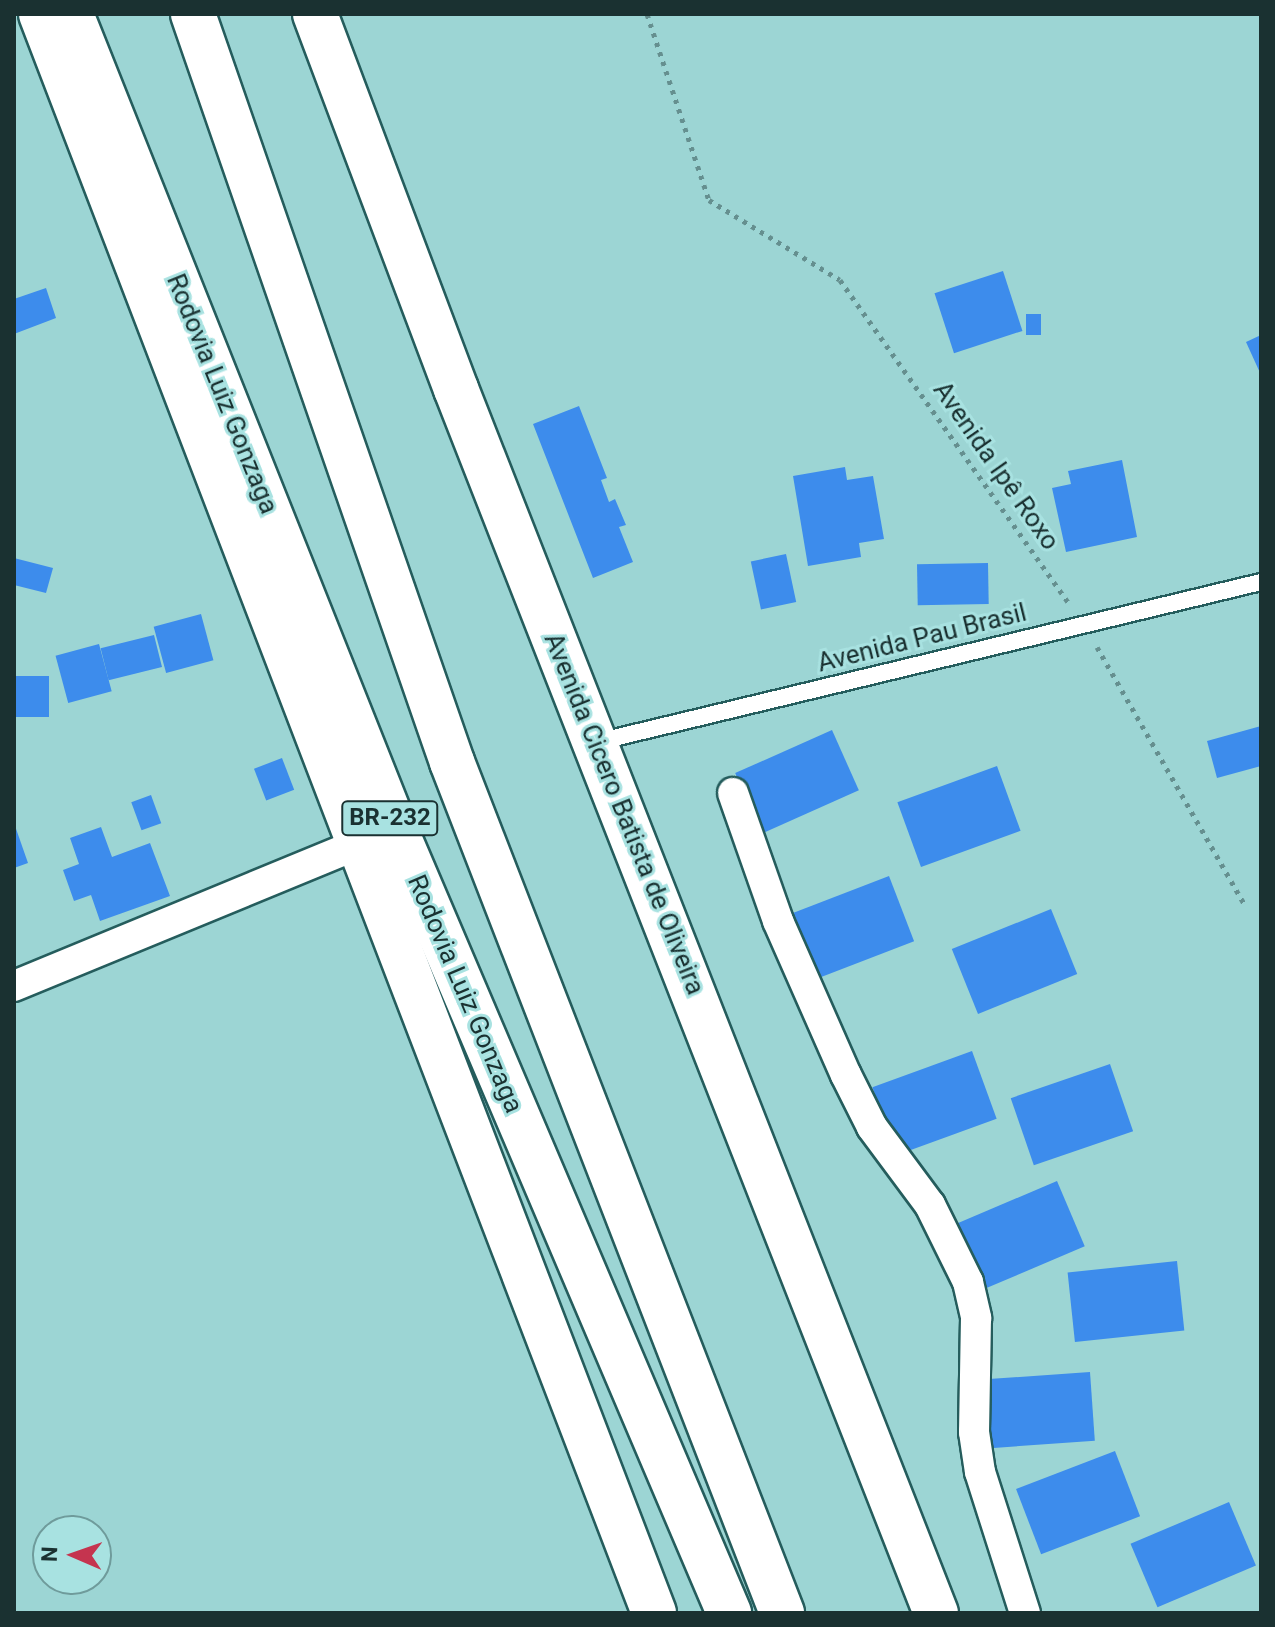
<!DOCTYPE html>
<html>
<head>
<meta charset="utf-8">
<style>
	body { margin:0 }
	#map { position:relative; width:1275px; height:1627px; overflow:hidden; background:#9cd5d4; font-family:Roboto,sans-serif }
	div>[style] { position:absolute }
	.building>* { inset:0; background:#3d8cec; transform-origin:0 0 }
	.path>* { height:5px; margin-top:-2.5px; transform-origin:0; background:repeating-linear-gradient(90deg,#658f8f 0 4px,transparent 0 10px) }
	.roads { filter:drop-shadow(2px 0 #255d5d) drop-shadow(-2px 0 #255d5d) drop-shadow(0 2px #255d5d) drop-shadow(0 -2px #255d5d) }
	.service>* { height:16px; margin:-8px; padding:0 8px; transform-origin:8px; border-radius:8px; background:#fff }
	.minor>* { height:30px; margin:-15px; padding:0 15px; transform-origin:15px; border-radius:15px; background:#fff }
	.secondary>* { height:44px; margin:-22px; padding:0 22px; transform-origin:22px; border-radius:22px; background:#fff }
	.trunk>* { height:44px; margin:-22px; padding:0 22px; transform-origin:22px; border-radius:22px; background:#fff }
	span { translate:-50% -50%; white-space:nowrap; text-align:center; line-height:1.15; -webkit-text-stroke:6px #a8e2e1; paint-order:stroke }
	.shield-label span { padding:2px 6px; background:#a8e2e1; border:2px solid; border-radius:6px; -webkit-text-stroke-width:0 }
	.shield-label { font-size:24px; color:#1a3131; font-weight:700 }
	.street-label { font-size:26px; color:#1a3131 }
	.frame { position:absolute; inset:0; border:16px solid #1a3131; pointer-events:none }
	.north { position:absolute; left:32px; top:1515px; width:80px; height:80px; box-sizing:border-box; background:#a8e2e1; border:2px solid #6f9b9b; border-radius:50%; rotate:272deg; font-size:22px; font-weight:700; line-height:32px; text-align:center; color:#1a3131 }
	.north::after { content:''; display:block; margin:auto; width:28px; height:36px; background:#c5344f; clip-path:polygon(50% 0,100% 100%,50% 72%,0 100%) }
</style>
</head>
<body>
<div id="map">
	<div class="building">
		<div style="left:1003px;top:271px;width:63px;height:72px;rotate:72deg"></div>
		<div style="clip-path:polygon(46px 288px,56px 318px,14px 334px,14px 299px)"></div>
		<div style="left:1026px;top:314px;width:15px;height:21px"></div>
		<div style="clip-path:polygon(1261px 335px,1261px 375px,1246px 342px)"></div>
		<div style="clip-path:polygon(579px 406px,607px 478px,601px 480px,609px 502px,615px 499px,626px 525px,619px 527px,633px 562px,593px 578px,533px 424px)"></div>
		<div style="clip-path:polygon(1122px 460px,1137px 537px,1066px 552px,1052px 488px,1071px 484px,1068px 471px)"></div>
		<div style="clip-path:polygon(845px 467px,847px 480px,873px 476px,884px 539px,859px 543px,861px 557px,808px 566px,793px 476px)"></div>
		<div style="left:786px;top:554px;width:49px;height:36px;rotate:78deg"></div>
		<div style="clip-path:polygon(14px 558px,53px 568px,46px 593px,14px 585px)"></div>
		<div style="left:988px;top:563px;width:41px;height:71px;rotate:89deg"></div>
		<div style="left:201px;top:614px;width:48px;height:49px;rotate:75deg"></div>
		<div style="left:154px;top:635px;width:33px;height:55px;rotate:76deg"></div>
		<div style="left:99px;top:644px;width:49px;height:45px;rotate:75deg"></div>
		<div style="left:14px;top:676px;width:35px;height:41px"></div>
		<div style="clip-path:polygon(1261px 726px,1261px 766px,1217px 778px,1207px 741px)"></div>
		<div style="left:832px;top:730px;width:66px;height:106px;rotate:66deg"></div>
		<div style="left:282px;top:758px;width:34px;height:30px;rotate:69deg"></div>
		<div style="left:997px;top:766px;width:69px;height:106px;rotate:70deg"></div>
		<div style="left:151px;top:795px;width:30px;height:21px;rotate:70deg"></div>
		<div style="clip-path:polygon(14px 823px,28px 863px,14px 868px)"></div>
		<div style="clip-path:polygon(101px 827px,112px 857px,150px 843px,170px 896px,100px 921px,91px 895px,74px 901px,63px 870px,79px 864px,70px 838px)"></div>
		<div style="left:889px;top:876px;width:70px;height:105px;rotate:69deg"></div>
		<div style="left:1051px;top:909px;width:70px;height:107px;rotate:68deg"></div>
		<div style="left:972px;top:1051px;width:72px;height:106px;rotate:70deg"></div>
		<div style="left:1110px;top:1064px;width:71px;height:105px;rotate:71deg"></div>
		<div style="left:1057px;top:1181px;width:71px;height:108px;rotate:67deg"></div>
		<div style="left:1177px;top:1261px;width:70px;height:110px;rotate:84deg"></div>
		<div style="left:1090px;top:1372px;width:69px;height:105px;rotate:86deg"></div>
		<div style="left:1115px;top:1451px;width:70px;height:106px;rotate:69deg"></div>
		<div style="left:1229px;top:1502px;width:69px;height:107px;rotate:67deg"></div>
	</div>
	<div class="path">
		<div style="left:647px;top:14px;width:196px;rotate:71.6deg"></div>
		<div style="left:709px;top:200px;width:153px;rotate:31.4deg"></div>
		<div style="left:840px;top:280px;width:398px;rotate:54.7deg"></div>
		<div style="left:1097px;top:647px;width:296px;rotate:60.2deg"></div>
	</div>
	<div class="roads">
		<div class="service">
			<div style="left:597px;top:742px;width:683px;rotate:-13.55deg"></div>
		</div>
		<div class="minor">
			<div style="left:733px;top:793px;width:136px;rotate:70.6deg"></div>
			<div style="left:778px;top:921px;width:168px;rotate:66.2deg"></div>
			<div style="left:846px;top:1075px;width:58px;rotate:63.4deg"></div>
			<div style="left:872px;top:1127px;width:97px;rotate:53.4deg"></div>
			<div style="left:930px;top:1205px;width:86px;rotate:63.7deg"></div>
			<div style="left:968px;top:1282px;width:37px;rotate:77deg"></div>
			<div style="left:976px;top:1318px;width:114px;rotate:91deg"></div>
			<div style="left:974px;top:1432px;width:40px;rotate:81.5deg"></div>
			<div style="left:980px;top:1472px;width:148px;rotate:72.3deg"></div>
			<div style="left:14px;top:986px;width:373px;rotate:-22.4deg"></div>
		</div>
		<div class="secondary">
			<div style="left:41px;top:14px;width:1712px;rotate:69.02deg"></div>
			<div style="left:315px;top:14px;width:401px;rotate:69.4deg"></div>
			<div style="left:456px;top:389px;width:1315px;rotate:68.59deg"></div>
		</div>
		<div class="trunk">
			<div style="left:71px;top:14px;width:881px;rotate:68.3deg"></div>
			<div style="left:397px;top:833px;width:848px;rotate:66.94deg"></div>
			<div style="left:193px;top:14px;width:792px;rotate:70.9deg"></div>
			<div style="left:452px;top:762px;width:913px;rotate:68.8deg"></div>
		</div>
	</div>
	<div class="shield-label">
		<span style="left:390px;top:818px">BR-232</span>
	</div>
	<div class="street-label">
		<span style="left:222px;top:394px;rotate:68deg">Rodovia Luiz Gonzaga</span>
		<span style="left:996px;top:466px;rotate:55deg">Avenida Ipê Roxo</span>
		<span style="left:922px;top:638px;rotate:-14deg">Avenida Pau Brasil</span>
		<span style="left:624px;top:814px;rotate:68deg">Avenida Cicero Batista de Oliveira</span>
		<span style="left:465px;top:994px;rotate:67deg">Rodovia Luiz Gonzaga</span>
	</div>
	<div class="frame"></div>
	<div class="north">N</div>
</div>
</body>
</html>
